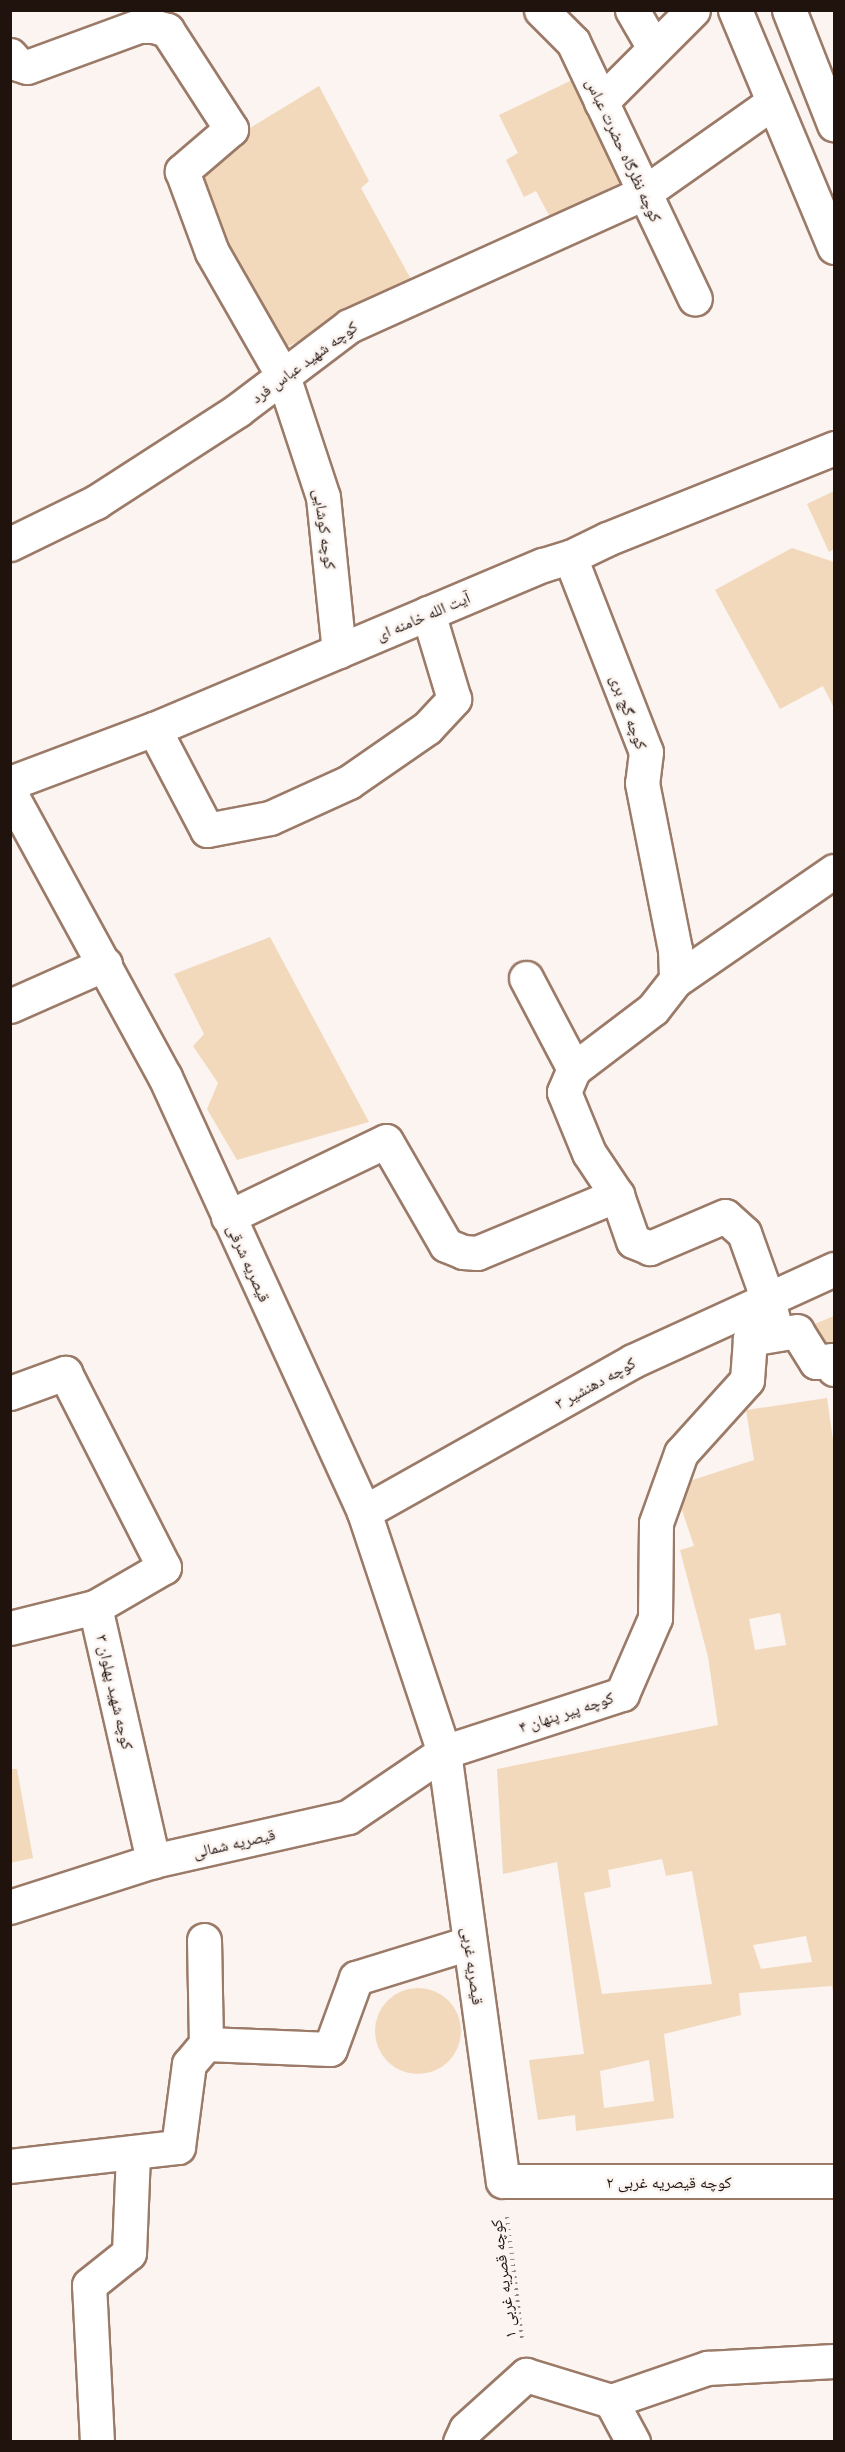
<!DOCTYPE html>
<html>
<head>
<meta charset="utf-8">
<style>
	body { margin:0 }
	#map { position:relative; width:845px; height:2452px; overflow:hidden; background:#fbf4f0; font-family:Mulish,"Noto Naskh Arabic",sans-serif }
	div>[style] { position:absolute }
	.building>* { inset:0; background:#f2d9bc }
	.round { border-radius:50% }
	.path>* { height:4px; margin-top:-2px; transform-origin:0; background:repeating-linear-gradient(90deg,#968c87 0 1.5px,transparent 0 6px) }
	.roads { filter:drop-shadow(2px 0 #9b7a68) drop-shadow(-2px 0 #9b7a68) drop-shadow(0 2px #9b7a68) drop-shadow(0 -2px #9b7a68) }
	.street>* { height:33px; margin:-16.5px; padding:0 16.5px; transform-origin:16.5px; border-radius:16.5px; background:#fff }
	.secondary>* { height:33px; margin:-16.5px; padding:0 16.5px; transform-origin:16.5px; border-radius:16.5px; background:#fff }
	span { translate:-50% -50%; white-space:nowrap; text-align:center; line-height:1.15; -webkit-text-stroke:5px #fbf4f0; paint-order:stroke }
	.street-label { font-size:16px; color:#20130d }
	.frame { position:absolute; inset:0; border:12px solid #20130d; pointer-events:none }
</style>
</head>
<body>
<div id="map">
	<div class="building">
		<div style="clip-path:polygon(572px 80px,622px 182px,550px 217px,536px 191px,524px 197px,506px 160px,518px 153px,499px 115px)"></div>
		<div style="clip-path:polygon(319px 86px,369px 181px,361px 188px,413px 283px,279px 351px,190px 175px,217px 148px)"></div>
		<div style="clip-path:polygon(834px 491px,834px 549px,829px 552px,807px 504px)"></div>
		<div style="clip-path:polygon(792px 548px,834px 562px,834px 708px,823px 686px,780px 709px,715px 590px)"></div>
		<div style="clip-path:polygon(270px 937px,369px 1122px,237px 1160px,207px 1109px,218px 1083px,193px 1046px,204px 1034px,174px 974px)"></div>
		<div style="clip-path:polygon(834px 1316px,834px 1348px,825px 1352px,812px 1325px)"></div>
		<div style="clip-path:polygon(evenodd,827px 1398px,834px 1447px,834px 1997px,832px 1986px,739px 1993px,741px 2015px,664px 2034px,674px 2118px,576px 2131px,575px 2115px,538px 2120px,529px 2060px,584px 2054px,557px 1862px,503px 1874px,497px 1769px,718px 1725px,708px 1657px,680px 1550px,694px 1546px,674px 1486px,754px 1460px,746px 1410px,827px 1398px,780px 1613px,786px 1645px,755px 1650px,749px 1619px,780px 1613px,827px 1398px,662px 1859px,666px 1876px,692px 1871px,712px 1984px,602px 1994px,584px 1893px,611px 1887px,608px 1870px,662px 1859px,827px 1398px,806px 1936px,812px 1962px,761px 1969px,753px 1945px,806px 1936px,827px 1398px,649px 2060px,654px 2101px,604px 2108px,600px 2071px,649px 2060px)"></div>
		<div style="clip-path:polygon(10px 1769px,17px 1769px,33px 1858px,10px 1863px)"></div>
		<div class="round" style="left:375px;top:1988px;width:86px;height:86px"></div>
	</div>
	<div class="path">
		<div style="left:507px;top:2217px;width:122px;rotate:82.9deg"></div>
	</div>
	<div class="roads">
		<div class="street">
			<div style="left:541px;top:10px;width:45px;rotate:45deg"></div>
			<div style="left:573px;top:42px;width:284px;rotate:64.6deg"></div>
			<div style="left:632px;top:10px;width:44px;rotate:59.9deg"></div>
			<div style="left:10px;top:55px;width:12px;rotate:48deg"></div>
			<div style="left:18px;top:64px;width:9px;rotate:18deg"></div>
			<div style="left:27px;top:67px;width:119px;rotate:-20.1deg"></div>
			<div style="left:139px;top:26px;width:14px"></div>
			<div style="left:153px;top:26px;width:15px;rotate:16deg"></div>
			<div style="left:167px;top:30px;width:118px;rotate:57.1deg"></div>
			<div style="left:231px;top:129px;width:65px;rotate:139.4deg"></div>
			<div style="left:182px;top:171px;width:86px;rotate:69.7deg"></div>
			<div style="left:212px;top:252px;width:143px;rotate:60.2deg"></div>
			<div style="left:283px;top:376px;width:127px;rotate:71.7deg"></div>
			<div style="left:323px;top:497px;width:155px;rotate:84.1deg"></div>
			<div style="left:601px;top:102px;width:130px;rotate:-45deg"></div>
			<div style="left:10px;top:544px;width:96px;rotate:-26deg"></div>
			<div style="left:96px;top:502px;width:169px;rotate:-32.9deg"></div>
			<div style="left:238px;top:410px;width:139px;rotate:-37.1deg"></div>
			<div style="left:349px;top:326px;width:324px;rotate:-24.3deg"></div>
			<div style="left:644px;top:193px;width:158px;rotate:-35.2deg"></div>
			<div style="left:570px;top:557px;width:209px;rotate:68.7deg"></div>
			<div style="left:646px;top:752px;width:31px;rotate:97deg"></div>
			<div style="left:642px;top:783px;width:169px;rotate:78.8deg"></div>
			<div style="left:675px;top:949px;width:31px;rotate:88deg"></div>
			<div style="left:154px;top:729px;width:114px;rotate:62.3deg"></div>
			<div style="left:207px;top:830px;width:64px;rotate:-10.8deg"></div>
			<div style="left:270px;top:818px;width:87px;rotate:-24.5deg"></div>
			<div style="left:349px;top:782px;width:95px;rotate:-34.7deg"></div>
			<div style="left:427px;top:728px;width:40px;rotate:-47deg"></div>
			<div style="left:454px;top:699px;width:90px;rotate:-106.8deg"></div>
			<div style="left:526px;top:978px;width:103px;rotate:62.2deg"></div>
			<div style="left:10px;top:1006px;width:104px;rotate:-23.9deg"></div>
			<div style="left:228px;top:1217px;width:175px;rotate:-25.7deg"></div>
			<div style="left:386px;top:1141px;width:120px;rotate:60deg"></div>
			<div style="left:446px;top:1245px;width:18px;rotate:22deg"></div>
			<div style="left:463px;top:1252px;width:14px;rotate:4deg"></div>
			<div style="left:477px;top:1253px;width:152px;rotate:-22.5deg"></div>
			<div style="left:777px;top:1334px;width:35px;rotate:-105deg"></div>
			<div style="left:768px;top:1300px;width:71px;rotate:-109.7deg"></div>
			<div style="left:744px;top:1233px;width:25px;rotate:-138deg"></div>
			<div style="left:725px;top:1216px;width:82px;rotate:156.9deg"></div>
			<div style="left:650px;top:1248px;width:18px;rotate:-158deg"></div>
			<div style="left:633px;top:1241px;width:49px;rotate:-109.2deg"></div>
			<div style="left:617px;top:1195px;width:50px;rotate:-123.7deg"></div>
			<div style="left:589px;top:1153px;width:66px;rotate:-112.3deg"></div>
			<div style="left:564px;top:1092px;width:25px;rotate:-67deg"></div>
			<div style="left:574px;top:1069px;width:99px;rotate:-37.2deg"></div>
			<div style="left:653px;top:1009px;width:37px;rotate:-52deg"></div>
			<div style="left:676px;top:980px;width:192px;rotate:-34.6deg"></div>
			<div style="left:834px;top:1369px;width:9px;rotate:-108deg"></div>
			<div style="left:831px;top:1360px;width:15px;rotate:172deg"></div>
			<div style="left:816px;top:1362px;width:36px;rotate:-122deg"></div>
			<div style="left:797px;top:1331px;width:48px;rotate:170.3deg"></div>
			<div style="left:750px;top:1339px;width:41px;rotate:94.2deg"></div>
			<div style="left:747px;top:1380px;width:98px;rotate:132.1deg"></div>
			<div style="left:681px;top:1453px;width:74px;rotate:109.7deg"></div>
			<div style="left:656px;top:1523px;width:95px;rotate:90.6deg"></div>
			<div style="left:655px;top:1618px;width:83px;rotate:113.5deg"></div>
			<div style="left:622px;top:1694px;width:187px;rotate:162deg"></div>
			<div style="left:444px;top:1752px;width:433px;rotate:82.2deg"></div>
			<div style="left:503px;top:2181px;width:331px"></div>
			<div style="left:10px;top:1393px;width:59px;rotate:-20deg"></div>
			<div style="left:65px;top:1373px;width:218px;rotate:63deg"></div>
			<div style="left:164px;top:1567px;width:80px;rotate:149.9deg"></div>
			<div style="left:364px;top:1512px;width:308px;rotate:-29.3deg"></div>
			<div style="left:633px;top:1361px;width:221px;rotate:-24.6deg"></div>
			<div style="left:10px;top:1628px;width:88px;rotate:-13.9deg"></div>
			<div style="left:95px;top:1607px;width:261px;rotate:77.1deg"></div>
			<div style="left:206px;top:2044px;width:124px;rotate:2.3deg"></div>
			<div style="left:330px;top:2049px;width:76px;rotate:-69.9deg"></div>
			<div style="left:356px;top:1978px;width:118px;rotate:-17.2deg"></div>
			<div style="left:10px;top:2166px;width:169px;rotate:-6.5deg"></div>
			<div style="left:178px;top:2147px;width:84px;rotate:-82.5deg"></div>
			<div style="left:189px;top:2064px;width:26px;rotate:-50deg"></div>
			<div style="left:206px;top:2044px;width:104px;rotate:-91.1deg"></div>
			<div style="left:611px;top:2401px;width:102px;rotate:-19deg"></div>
			<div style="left:707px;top:2368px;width:127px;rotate:-3.2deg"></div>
			<div style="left:97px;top:2442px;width:157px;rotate:-92.9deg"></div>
			<div style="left:89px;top:2285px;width:51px;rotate:-38.7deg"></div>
			<div style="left:129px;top:2253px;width:101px;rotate:-87.7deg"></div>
			<div style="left:460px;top:2442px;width:14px;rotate:-65deg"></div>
			<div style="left:466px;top:2429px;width:81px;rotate:-42deg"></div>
			<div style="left:526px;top:2375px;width:89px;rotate:17deg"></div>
			<div style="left:611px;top:2401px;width:47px;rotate:61.8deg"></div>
		</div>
		<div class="secondary">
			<div style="left:735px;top:10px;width:257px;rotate:67.3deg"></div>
			<div style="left:789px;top:10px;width:123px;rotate:68.5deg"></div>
			<div style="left:10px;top:783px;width:154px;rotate:-20.6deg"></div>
			<div style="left:154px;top:729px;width:422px;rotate:-22.9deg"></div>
			<div style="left:543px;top:565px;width:28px;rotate:-17deg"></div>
			<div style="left:570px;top:557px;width:41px;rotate:-25.9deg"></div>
			<div style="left:607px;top:539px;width:245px;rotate:-21.8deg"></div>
			<div style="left:10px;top:793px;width:324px;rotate:61.4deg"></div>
			<div style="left:165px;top:1077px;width:478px;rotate:65.4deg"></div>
			<div style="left:364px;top:1512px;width:253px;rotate:71.6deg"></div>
			<div style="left:444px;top:1752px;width:116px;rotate:145.9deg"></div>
			<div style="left:348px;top:1817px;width:200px;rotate:167.3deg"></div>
			<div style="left:153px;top:1861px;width:150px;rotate:162.2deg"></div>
		</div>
	</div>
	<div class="street-label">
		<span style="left:624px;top:150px;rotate:65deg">کوچه نظرگاه حضرت عباس</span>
		<span style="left:304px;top:362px;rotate:-36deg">کوچه شهید عباس فرد</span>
		<span style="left:325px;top:529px;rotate:82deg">کوچه کوشایی</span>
		<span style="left:423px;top:616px;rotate:-23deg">آیت الله خامنه ای</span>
		<span style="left:629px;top:712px;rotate:70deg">کوچه گچ بری</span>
		<span style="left:249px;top:1263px;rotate:66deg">قیصریه شرقی</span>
		<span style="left:595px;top:1383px;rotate:-29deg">کوچه دهنشیر ۳</span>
		<span style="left:115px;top:1692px;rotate:77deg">کوچه شهید پهلوان ۳</span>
		<span style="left:566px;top:1712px;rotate:-18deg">کوچه پیر پنهان ۴</span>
		<span style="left:234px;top:1843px;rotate:-13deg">قیصریه شمالی</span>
		<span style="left:473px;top:1966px;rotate:82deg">قیصریه غربی</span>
		<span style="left:669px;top:2182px">کوچه قیصریه غربی ۲</span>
		<span style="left:503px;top:2279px;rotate:-97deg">کوچه قصریه غربی ۱</span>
	</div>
	<div class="frame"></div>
</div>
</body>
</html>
